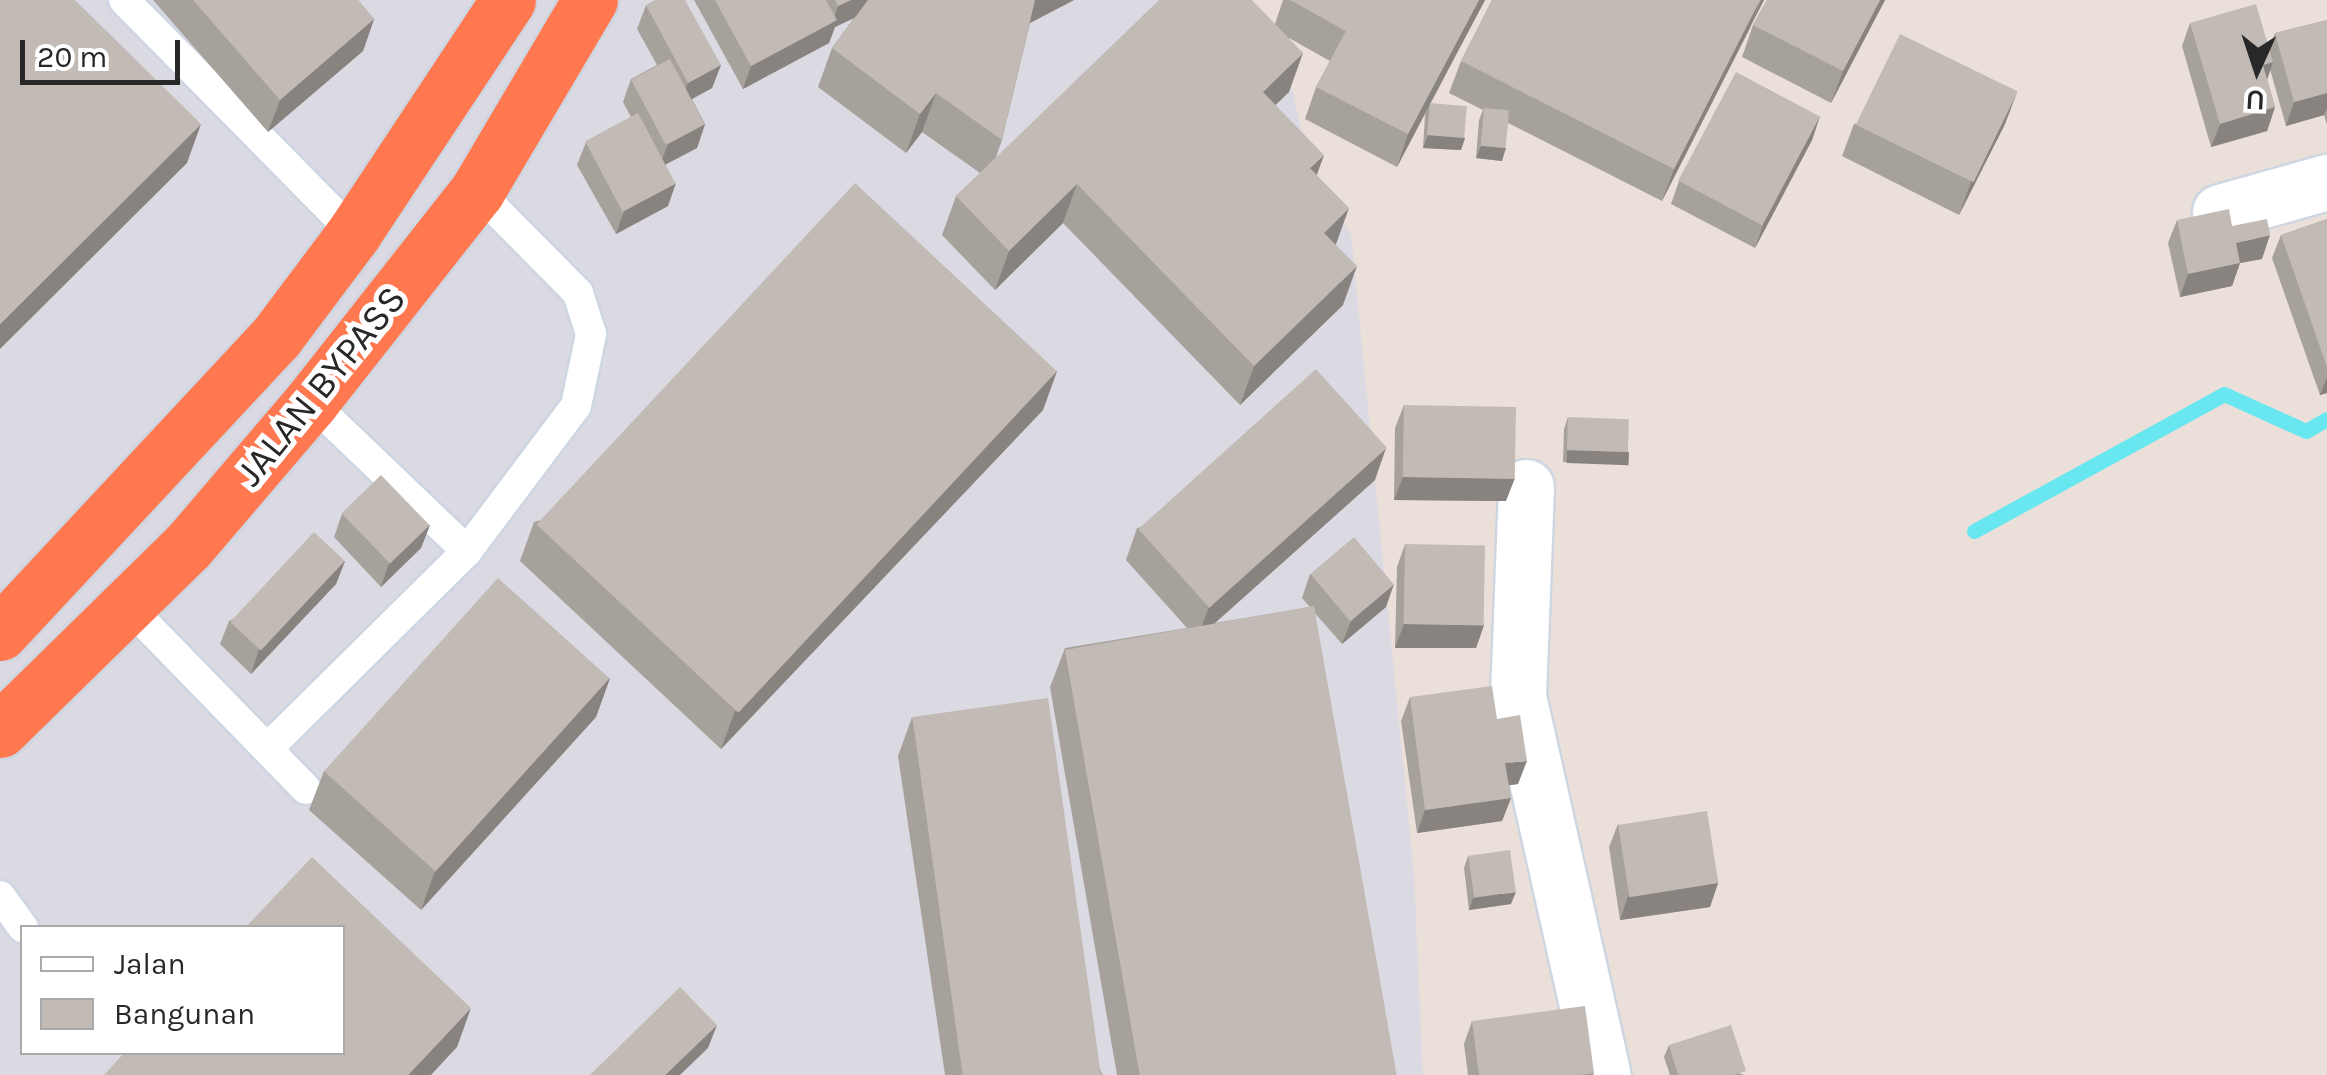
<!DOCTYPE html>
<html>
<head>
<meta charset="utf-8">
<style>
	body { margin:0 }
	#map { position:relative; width:2327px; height:1075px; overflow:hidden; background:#ebdfd9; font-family:Karla,sans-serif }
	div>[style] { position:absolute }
	.industrial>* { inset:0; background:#dbdae3 }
	.stream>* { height:15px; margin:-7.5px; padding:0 7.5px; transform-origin:7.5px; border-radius:7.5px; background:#69e7f0 }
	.roads { filter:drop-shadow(2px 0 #ced6e1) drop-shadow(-2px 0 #ced6e1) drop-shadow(0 2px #ced6e1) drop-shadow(0 -2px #ced6e1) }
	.lane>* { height:30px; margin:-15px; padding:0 15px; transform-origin:15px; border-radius:15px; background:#fff }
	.street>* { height:55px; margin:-27.5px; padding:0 27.5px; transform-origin:27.5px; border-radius:27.5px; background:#fff }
	.highway>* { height:55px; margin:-27.5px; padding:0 27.5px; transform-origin:27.5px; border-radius:27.5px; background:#ff7850 }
	.wall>* { inset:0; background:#a7a19c }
	.shaded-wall>* { inset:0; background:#88837f; transform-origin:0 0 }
	.building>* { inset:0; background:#c2bbb5; transform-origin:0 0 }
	span { translate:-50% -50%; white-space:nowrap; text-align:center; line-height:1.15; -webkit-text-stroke:10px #fff; paint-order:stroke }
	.street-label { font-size:38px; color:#282828 }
	.legend { position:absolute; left:20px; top:925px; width:325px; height:130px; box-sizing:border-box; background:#fff; border:2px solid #a9a9a9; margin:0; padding:12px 18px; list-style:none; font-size:30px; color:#282828 }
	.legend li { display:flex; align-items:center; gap:20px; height:50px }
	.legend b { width:50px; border:2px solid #a9a9a9 }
	.north { position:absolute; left:2207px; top:20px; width:100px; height:100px; -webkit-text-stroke:8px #fff; paint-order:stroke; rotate:183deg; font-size:28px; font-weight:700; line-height:40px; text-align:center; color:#282828 }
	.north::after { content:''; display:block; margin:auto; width:35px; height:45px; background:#282828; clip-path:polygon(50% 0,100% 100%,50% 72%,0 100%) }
	.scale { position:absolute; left:20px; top:40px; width:160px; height:45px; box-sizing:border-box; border:5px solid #282828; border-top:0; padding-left:12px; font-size:30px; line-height:35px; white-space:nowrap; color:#282828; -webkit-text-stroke:8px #fff; paint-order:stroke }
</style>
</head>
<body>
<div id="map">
	<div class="industrial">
		<div style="clip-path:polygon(evenodd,0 0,1251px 0,1288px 72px,1313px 179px,1351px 234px,1414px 875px,1423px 1075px,0 1075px,0 0,22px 928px,342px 928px,342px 1052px,22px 1052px,22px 928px)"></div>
	</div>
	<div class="stream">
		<div style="left:1974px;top:531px;width:285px;rotate:-28.7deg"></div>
		<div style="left:2224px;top:394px;width:90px;rotate:24.3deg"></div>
		<div style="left:2306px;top:431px;width:24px;rotate:-30deg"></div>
	</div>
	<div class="roads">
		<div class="lane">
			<div style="left:124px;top:0;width:327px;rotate:45.4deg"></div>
			<div style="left:311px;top:402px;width:216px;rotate:43.7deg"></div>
			<div style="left:128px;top:606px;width:255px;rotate:45.8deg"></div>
			<div style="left:268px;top:748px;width:280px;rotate:-44.7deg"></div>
			<div style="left:467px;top:551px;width:181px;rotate:-53.1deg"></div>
			<div style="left:576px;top:406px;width:74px;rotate:-78.2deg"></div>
			<div style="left:591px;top:334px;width:43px;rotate:-107.6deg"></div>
			<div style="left:578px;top:293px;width:144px;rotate:-134.7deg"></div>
			<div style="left:0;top:896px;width:39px;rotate:54deg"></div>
		</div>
		<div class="street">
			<div style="left:2220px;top:212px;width:111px;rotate:-15.7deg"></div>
			<div style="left:1526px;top:487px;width:209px;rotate:92.2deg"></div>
			<div style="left:1518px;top:696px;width:388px;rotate:77.4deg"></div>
		</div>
		<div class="highway">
			<div style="left:0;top:633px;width:405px;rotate:-47deg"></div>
			<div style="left:276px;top:337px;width:130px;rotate:-53.1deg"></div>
			<div style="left:354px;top:233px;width:279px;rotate:-56.5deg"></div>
			<div style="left:0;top:730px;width:263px;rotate:-44.4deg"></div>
			<div style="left:188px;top:546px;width:189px;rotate:-49.5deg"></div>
			<div style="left:311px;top:402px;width:268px;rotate:-51.8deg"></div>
			<div style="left:477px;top:191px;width:222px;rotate:-59.4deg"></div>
		</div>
	</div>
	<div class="wall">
		<div style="clip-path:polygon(153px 0,358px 0,374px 19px,363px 51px,268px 132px)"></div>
		<div style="clip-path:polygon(694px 0,1074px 0,1030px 23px,1002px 140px,996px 157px,1275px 24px,1283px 0,1485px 0,1430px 103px,1465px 138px,1461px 150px,1423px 148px,1425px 115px,1428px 107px,1397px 167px,1305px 119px,1316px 87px,1330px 61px,1289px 38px,1289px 92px,1275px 105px,1316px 175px,1336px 245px,1343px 305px,1240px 405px,1063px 223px,995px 290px,942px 235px,956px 196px,980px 173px,922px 132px,906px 153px,818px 87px,832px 48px,854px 18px,835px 27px,829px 43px,743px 89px)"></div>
		<div style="clip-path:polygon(1492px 0,1764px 0,1662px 201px,1508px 123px,1502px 161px,1476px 158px,1479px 120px,1483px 110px,1449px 93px,1461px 61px)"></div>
		<div style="clip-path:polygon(1767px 0,1885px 0,1831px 103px,1742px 57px,1753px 25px)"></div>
		<div style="clip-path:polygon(646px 5px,721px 65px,712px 88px,692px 99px,705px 124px,697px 148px,666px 164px,668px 206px,616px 234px,577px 165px,586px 142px,631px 117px,623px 102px,631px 79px,657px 65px,637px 29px)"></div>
		<div style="clip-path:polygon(2327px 20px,2327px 125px,2324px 115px,2286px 126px,2270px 69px,2267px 79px,2275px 107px,2267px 131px,2211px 147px,2182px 46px,2190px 23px,2269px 50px,2275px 33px)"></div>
		<div style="clip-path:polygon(2017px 92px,2005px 124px,1959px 215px,1842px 156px,1854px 124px)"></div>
		<div style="clip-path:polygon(1820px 116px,1812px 140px,1755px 248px,1671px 204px,1679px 181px)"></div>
		<div style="clip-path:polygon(2327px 219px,2327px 393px,2320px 395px,2272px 258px,2281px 235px)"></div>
		<div style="clip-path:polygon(2177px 220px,2232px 226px,2262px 259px,2240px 263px,2232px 286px,2180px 297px,2168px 243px)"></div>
		<div style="clip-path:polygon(1057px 371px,1043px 410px,721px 749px,520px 561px,534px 522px)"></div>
		<div style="clip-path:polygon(1404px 405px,1506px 501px,1394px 500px,1395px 428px)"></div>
		<div style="clip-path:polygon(1568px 417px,1629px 452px,1624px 464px,1563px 462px,1564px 429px)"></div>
		<div style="clip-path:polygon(1375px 480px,1215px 623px,1310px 607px,1302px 598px,1310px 574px,1386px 607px,1342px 644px,1314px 612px,1394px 1075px,1117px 1075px,1050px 687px,1065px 648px,1187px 628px,1126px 560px,1137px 528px)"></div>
		<div style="clip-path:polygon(342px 514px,430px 525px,421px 548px,381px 587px,334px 537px)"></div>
		<div style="clip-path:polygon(1405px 544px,1484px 625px,1476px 648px,1395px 648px,1397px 567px)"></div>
		<div style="clip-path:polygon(345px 561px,336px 584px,251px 674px,220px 644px,229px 621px)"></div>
		<div style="clip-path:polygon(610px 678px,596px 717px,421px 910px,309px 810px,324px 771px)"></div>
		<div style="clip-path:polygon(1410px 697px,1497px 719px,1518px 784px,1509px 785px,1511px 798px,1502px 821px,1417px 833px,1401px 721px)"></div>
		<div style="clip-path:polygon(912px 717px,1103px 1075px,945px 1075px,898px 756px)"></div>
		<div style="clip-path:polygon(1618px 824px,1718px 883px,1710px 907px,1620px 920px,1609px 847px)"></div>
		<div style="clip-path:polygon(1468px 856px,1511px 904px,1469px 910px,1464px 868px)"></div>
		<div style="clip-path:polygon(1472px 1021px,1594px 1073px,1593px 1075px,1468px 1075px,1464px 1044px)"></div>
		<div style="clip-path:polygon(1669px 1045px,1744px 1075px,1670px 1075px,1664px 1057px)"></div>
	</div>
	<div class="shaded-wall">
		<div style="clip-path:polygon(851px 0,871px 0,867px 12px,835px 27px,829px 43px,743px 89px,751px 66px,832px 23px,838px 6px)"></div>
		<div style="clip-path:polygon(1033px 0,1074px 0,1024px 26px)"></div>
		<div style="clip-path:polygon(1479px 0,1485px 0,1397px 167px,1408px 134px)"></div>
		<div style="clip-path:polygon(1760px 0,1750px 28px,1662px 201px,1674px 169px)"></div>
		<div style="clip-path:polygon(1761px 0,1764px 0,1751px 25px)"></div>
		<div style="clip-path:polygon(1880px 0,1885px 0,1831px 103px,1843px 71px)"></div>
		<div style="clip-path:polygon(374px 19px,363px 51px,268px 132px,280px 100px)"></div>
		<div style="clip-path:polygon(1303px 53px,1289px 92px,1249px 131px,1263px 92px)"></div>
		<div style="clip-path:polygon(2273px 62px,2265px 86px,2263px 65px)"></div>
		<div style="clip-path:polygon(721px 65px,712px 88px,679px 106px,688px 83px)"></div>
		<div style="clip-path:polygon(2017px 92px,2005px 124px,1959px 215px,1971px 182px)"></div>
		<div style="clip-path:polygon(936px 93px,922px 132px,906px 153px,920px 114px)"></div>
		<div style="clip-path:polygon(2327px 93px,2327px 108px,2324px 115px,2286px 126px,2294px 102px)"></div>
		<div style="clip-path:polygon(2275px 107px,2267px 131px,2211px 147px,2220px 124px)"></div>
		<div style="clip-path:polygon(1820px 116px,1812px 140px,1755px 248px,1763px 225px)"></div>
		<div style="clip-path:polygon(201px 124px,187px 163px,0 349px,0 324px)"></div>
		<div style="clip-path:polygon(705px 124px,697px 148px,659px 168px,668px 144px)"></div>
		<div style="clip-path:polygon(1428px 135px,1465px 138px,1461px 150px,1423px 148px)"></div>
		<div style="clip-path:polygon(1481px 146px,1506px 148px,1502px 161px,1476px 158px)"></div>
		<div style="clip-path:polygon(1324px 155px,1310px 194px,1310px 168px)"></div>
		<div style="clip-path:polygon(676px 183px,668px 206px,616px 234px,624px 211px)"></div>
		<div style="clip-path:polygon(1077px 184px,1063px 223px,995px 290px,1009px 251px)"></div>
		<div style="clip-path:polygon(1349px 208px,1335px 247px,1324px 233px)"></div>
		<div style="clip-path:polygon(2270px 235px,2262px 259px,2240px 263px,2232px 286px,2180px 297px,2188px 274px,2236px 243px)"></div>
		<div style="clip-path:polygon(1357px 266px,1343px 305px,1240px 405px,1254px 366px)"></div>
		<div style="clip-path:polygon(1057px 371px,1043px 410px,721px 749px,735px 711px)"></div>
		<div style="clip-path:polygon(2327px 377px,2327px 393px,2320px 395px)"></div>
		<div style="clip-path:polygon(1386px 448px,1375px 480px,1197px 639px,1209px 607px)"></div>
		<div style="left:1567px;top:450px;width:62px;height:13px;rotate:2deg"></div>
		<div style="clip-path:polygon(1403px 477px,1515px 478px,1506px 501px,1394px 500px)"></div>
		<div style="clip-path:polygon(430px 525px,421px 548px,381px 587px,389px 563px)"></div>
		<div style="clip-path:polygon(345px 561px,336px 584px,251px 674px,259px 650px)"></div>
		<div style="clip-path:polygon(1394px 584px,1386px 607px,1342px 644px,1351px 621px)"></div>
		<div style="clip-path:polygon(1404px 624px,1484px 625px,1476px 648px,1395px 648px)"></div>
		<div style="clip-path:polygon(610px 678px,596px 717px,421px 910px,435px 871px)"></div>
		<div style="clip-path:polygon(1527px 761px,1518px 784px,1497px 787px,1505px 763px)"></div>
		<div style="clip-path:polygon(1511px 798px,1502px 821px,1417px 833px,1425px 810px)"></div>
		<div style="clip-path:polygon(1718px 883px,1710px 907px,1620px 920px,1628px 896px)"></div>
		<div style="clip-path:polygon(1516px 892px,1511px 904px,1469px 910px,1473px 898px)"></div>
		<div style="clip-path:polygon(471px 1008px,457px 1047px,431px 1075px,408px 1075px)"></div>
		<div style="clip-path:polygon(717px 1025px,708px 1048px,680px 1075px,665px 1075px)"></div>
	</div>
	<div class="building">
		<div style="clip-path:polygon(0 0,75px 0,201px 124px,0 324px)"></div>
		<div style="clip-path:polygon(193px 0,358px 0,374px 19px,280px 100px)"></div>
		<div style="clip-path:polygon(655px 0,685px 0,721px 65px,688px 83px,646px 5px)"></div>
		<div style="clip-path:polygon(715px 0,826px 0,837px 20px,751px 66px)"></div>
		<div style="clip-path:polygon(835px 0,851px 0,838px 6px)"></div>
		<div style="clip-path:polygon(868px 0,1035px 0,1002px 140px,936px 93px,920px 114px,832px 48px)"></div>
		<div style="clip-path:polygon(1159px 0,1252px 0,1303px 53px,1263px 92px,1324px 155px,1310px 168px,1349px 208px,1324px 233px,1357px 266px,1254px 366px,1077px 184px,1009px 251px,956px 196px)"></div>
		<div style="clip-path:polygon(1290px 0,1479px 0,1408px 134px,1316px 87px,1346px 31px)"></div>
		<div style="clip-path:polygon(1492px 0,1760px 0,1674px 169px,1461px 61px)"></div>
		<div style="clip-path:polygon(1767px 0,1880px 0,1843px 71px,1753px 25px)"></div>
		<div style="clip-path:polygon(2256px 4px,2273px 62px,2263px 65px,2275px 107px,2220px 124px,2190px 23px)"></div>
		<div style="clip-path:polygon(2327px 20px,2327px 93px,2294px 102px,2275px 33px)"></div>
		<div style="left:1900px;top:34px;width:131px;height:101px;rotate:26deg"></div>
		<div style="left:670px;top:59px;width:74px;height:44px;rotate:62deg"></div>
		<div style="left:1736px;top:72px;width:95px;height:123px;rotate:28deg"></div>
		<div style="left:1430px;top:103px;width:37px;height:32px;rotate:5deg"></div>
		<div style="left:1484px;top:108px;width:25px;height:38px;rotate:5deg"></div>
		<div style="left:638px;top:113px;width:80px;height:60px;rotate:62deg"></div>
		<div style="left:855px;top:183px;width:276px;height:467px;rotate:43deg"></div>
		<div style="clip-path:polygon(2229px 209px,2232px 226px,2267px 219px,2270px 235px,2236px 243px,2240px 263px,2188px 274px,2177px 220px)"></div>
		<div style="clip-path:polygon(2327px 219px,2327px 367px,2281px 235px)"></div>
		<div style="left:1316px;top:369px;width:106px;height:239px;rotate:48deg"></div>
		<div style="left:1404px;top:405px;width:112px;height:72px;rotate:1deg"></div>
		<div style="left:1568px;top:417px;width:61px;height:33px;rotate:2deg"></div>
		<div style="left:381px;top:475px;width:70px;height:55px;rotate:46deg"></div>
		<div style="left:314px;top:532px;width:42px;height:123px;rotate:43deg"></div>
		<div style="left:1354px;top:537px;width:62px;height:57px;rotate:50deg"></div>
		<div style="left:1405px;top:544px;width:80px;height:80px;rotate:1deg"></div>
		<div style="left:498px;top:578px;width:150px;height:260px;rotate:42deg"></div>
		<div style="left:1314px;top:606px;width:476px;height:253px;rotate:80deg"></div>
		<div style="clip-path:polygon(1492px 686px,1497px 719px,1520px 715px,1527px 761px,1505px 763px,1511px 798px,1425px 810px,1410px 697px)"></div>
		<div style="left:1048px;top:698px;width:381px;height:137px;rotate:82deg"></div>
		<div style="left:1707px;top:811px;width:73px;height:90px;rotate:81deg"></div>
		<div style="left:1510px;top:850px;width:42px;height:42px;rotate:82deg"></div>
		<div style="clip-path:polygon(312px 857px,471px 1008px,408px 1075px,104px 1075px,125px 1052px,342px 1052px,342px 928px,245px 928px)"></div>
		<div style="clip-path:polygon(680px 987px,717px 1025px,665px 1075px,590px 1075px)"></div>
		<div style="clip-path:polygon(1585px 1006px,1594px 1073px,1579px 1075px,1479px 1075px,1472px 1021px)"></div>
		<div style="clip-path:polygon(1731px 1025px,1746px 1071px,1733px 1075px,1678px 1075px,1669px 1045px)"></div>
	</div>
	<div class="street-label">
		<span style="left:321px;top:386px;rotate:-51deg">JALAN BYPASS</span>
	</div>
	<ul class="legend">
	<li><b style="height:12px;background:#fff"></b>Jalan</li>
	<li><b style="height:28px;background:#c2bbb5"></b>Bangunan</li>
	</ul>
	<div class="north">U</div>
	<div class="scale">20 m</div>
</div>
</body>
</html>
